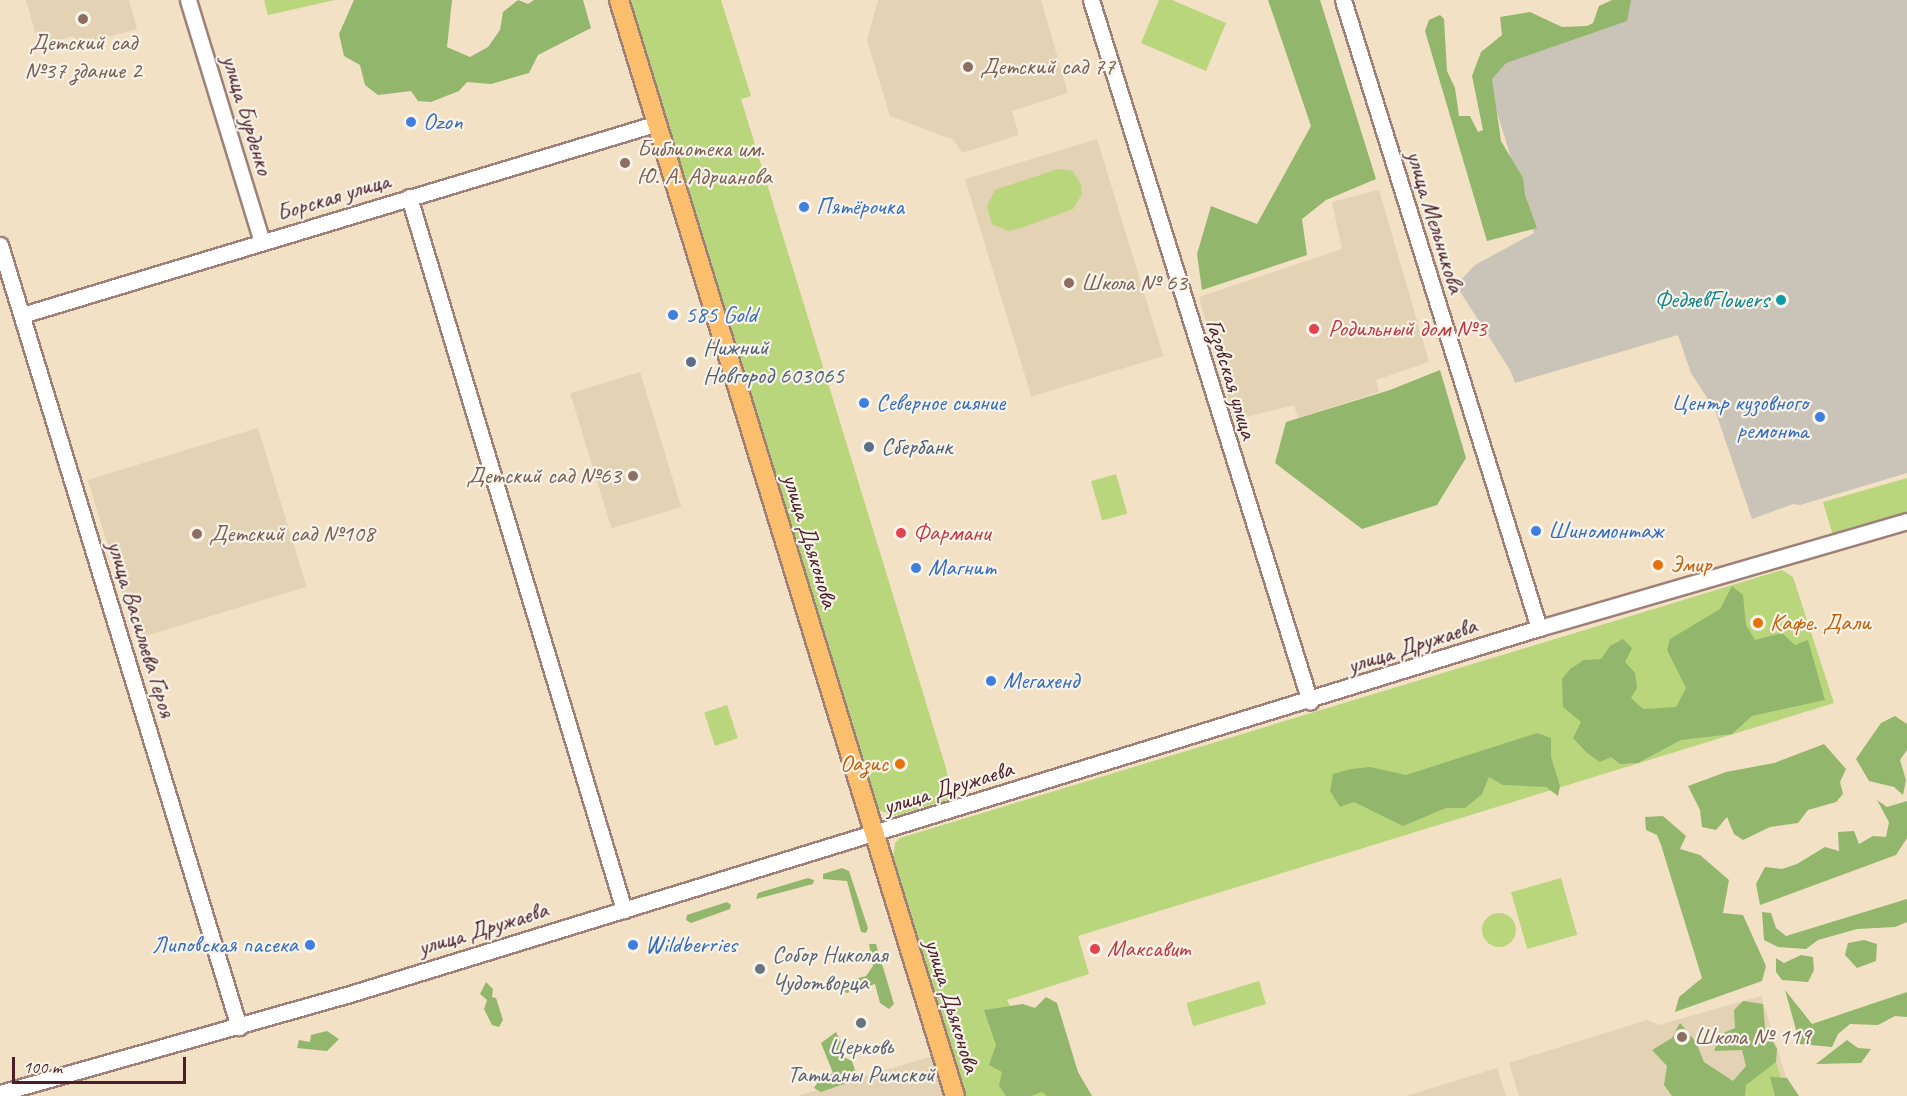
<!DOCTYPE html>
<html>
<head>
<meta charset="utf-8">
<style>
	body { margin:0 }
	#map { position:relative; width:1907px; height:1096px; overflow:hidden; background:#f2e1c5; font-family:Caveat,sans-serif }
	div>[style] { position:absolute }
	.built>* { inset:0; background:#e3d2b4; transform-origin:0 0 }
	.industrial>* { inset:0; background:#c9c3b8 }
	.green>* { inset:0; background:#b9d67c; transform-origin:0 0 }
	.round { border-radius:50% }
	.forest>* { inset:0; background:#92b76c }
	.roads { filter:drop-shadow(2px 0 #9e8078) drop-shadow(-2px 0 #9e8078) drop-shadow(0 2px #9e8078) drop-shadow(0 -2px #9e8078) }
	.minor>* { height:15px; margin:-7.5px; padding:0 7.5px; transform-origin:7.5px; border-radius:7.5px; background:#fff }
	.major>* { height:18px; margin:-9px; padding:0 9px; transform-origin:9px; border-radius:9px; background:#fabe6d }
	.dots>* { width:16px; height:16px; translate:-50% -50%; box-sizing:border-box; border:3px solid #f7f3e8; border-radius:50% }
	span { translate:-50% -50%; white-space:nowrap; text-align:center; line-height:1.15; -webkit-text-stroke:4.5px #f7f3e8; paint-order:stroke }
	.education-label { font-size:24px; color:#785e54 }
	.left { translate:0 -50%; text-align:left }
	.right { translate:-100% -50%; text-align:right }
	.street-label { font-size:24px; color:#4a1f2b }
	.shop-label { font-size:24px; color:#366cbe }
	.culture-label { font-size:24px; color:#0d838f }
	.health-label { font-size:24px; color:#be3a42 }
	.service-label { font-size:24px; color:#4e5e75 }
	.food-label { font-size:24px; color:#c56008 }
	.worship-label { font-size:24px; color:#5b616d }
	.scale { position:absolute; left:12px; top:1057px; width:174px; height:27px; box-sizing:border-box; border:3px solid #4a1f2b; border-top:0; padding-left:8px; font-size:18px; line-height:21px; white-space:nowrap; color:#4a1f2b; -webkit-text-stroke:4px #f7f3e8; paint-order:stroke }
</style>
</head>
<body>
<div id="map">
	<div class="built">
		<div style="clip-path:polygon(26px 0,129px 0,137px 29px,81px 44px,73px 36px,39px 46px)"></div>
		<div style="clip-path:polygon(878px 0,1041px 0,1068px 93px,1012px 111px,1019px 135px,962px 153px,954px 140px,890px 116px,867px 40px)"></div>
		<div style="left:1097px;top:139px;width:227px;height:138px;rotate:73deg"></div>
		<div style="clip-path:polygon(1379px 190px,1429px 362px,1376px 380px,1379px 392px,1298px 418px,1294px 405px,1234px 420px,1199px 297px,1342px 249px,1332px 202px)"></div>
		<div style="left:640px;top:372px;width:141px;height:73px;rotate:73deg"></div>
		<div style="left:258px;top:428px;width:166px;height:178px;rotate:73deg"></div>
		<div style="clip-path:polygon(1761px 996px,1792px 1096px,1519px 1096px,1509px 1063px,1647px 1020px,1659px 1025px)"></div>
		<div style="clip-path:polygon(933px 1056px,944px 1096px,797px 1096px)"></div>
		<div style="clip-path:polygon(1497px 1068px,1506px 1096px,1406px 1096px)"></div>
	</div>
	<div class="industrial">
		<div style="clip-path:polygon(1617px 0,1907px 0,1907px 473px,1800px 505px,1793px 504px,1752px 519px,1715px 410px,1691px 373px,1678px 335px,1515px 383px,1510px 370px,1456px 285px,1475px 265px,1534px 233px,1482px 63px,1622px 19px)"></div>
	</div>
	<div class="green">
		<div style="clip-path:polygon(264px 0,335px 0,268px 15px)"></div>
		<div style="clip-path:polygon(626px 0,721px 0,751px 96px,741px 99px,946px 768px,950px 790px,947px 800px,894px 816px,877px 809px)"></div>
		<div style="clip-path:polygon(1159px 0,1172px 0,1226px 23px,1206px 71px,1141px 43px)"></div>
		<div style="clip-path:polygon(1058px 169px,1073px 171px,1081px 185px,1082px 194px,1073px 209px,1018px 229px,1008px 231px,992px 224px,987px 206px,995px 190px)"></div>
		<div style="left:1116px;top:474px;width:41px;height:26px;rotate:74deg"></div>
		<div style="clip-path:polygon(1907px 478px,1907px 512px,1833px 536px,1823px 502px)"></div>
		<div style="clip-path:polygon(1782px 570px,1793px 577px,1834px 703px,1078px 936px,1089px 974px,1007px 1000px,1055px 1096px,965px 1096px,893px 859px,895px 843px,900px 838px)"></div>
		<div style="left:727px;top:705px;width:35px;height:24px;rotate:72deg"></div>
		<div style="left:1561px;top:878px;width:59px;height:52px;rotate:74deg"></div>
		<div class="round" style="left:1482px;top:913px;width:34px;height:34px"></div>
		<div style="left:1259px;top:981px;width:24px;height:76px;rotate:73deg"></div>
		<div style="clip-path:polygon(1776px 1062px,1787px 1096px,1745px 1096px,1738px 1074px)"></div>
	</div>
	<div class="forest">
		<div style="clip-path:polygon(354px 0,452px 0,447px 47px,470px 57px,488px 47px,500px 30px,503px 12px,518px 0,528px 4px,534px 0,583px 0,591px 28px,538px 55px,529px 73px,491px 84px,467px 82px,459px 91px,431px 102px,418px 101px,411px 91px,378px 95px,365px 85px,360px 65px,344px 56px,339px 34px)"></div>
		<div style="clip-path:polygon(1268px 0,1320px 0,1376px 179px,1326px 200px,1302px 219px,1307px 255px,1202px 290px,1197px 254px,1211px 206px,1257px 224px,1311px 126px)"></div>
		<div style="clip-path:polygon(1612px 0,1631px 0,1627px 21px,1506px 63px,1492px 79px,1501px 141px,1523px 178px,1525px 195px,1537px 228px,1487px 241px,1425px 31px,1429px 20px,1440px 15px,1444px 19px,1447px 71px,1455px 88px,1459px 116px,1470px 116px,1478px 132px,1483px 130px,1472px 76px,1481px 52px,1502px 35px,1500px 17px,1530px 12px,1562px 27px,1587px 26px,1593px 23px,1599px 6px)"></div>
		<div style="clip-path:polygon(1440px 370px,1466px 458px,1437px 505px,1362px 529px,1275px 463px,1286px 422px,1390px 390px)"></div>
		<div style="clip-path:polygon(1732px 586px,1743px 595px,1746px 625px,1755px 640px,1782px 633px,1795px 645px,1808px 640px,1825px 700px,1752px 716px,1732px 734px,1681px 740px,1638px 763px,1620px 764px,1611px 757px,1600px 762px,1586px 752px,1573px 738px,1581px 722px,1563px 707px,1562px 679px,1570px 669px,1584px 660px,1601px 659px,1610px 646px,1623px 639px,1632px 648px,1625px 662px,1635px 673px,1637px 688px,1631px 698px,1643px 709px,1676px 707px,1686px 688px,1667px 650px,1670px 639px,1720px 609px)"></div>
		<div style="clip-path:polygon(1895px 716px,1907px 724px,1907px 750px,1900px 760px,1906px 780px,1903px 795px,1894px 787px,1869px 781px,1856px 759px,1881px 723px)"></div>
		<div style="clip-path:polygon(1537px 733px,1551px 738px,1551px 757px,1560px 786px,1558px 796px,1546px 787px,1503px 785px,1489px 777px,1482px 794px,1465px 808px,1446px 808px,1403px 826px,1354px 802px,1340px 807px,1330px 791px,1333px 774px,1351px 769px,1370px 767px,1406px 775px)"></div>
		<div style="clip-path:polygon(1824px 744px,1846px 769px,1840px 782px,1843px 794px,1836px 802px,1808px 810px,1798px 823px,1770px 827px,1743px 840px,1734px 834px,1727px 817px,1716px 830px,1702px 827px,1700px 810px,1688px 786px,1726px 772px,1774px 763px)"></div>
		<div style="clip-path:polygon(1877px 800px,1887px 807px,1907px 801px,1907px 838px,1896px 855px,1760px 905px,1756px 884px,1765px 867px,1782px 869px,1797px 864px,1825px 847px,1839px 851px,1838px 832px,1854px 831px,1859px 844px,1873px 836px,1886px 837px,1889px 822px)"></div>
		<div style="clip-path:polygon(1663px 816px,1686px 836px,1680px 849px,1700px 855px,1729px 880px,1723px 913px,1743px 915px,1766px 966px,1762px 981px,1675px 1012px,1679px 997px,1702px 978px,1661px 845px,1657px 835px,1646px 830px,1645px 817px)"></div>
		<div style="clip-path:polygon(842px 868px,849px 871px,868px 928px,866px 933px,861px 932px,847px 881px,823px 879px,823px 874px)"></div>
		<div style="clip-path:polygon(808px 878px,814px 880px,813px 884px,756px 899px,758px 893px)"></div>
		<div style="clip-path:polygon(1907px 899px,1907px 922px,1895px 927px,1857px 929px,1818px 940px,1806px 949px,1778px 947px,1764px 940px,1762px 912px,1771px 913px,1776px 928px,1786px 936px)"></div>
		<div style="clip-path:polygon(727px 902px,731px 905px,730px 909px,691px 923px,686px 920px,687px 915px)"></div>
		<div style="clip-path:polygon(1864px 940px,1877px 944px,1876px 961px,1857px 968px,1845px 955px,1848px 943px)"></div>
		<div style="clip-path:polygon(869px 944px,876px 944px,894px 1004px,889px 1009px,880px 1003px,875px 984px,847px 993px,840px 990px,845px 982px,866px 976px,873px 966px)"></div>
		<div style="clip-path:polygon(1801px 955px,1813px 957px,1814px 970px,1808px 982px,1782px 980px,1776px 972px,1776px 958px,1784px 963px)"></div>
		<div style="clip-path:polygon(486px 982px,493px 989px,492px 997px,496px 998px,503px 1020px,499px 1027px,492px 1025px,484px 1009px,487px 1000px,480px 994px)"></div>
		<div style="clip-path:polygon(1785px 990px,1812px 1024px,1907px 992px,1907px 1017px,1895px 1016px,1878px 1025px,1850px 1024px,1838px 1034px,1832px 1047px,1800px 1044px)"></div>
		<div style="clip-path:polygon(1046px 997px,1057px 1003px,1078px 1072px,1092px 1096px,1047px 1096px,1042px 1092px,1031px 1096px,1006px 1096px,999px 1086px,1002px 1072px,989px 1065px,996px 1045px,984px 1010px,1023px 1004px,1035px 1008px)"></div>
		<div style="clip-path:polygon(1743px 1001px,1763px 1004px,1765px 1028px,1777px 1049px,1776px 1062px,1746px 1085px,1745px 1096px,1672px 1096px,1664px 1085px,1667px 1066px,1652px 1050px,1672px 1038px,1680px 1023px,1696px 1042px,1704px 1062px,1733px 1081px,1746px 1066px,1742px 1050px,1714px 1051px,1721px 1034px,1735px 1028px,1734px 1010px)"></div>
		<div style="clip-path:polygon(327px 1031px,339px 1039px,327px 1051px,297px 1048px,299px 1040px,310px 1042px,311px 1035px)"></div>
		<div style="clip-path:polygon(836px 1032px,842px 1044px,837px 1054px,852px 1061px,856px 1073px,852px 1081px,821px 1092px,814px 1088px,818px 1082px,833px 1073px,821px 1043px)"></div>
		<div style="clip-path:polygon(1847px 1040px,1858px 1048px,1871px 1049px,1861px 1063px,1816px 1064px)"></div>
		<div style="clip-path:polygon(1770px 1077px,1787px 1078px,1799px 1096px,1775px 1096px)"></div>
	</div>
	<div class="roads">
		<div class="minor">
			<div style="left:188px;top:0;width:253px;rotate:73deg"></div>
			<div style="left:1091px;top:0;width:735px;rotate:72.67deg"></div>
			<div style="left:1343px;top:0;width:658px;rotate:72.67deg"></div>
			<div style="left:409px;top:197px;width:745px;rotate:73.22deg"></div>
			<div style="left:0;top:245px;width:818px;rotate:73.01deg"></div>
			<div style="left:22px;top:315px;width:664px;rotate:-16.8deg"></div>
			<div style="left:0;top:1093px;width:364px;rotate:-15.8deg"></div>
			<div style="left:350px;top:994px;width:1244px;rotate:-17.11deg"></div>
			<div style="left:1539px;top:628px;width:383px;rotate:-16.2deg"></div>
		</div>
		<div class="major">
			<div style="left:619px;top:0;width:1146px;rotate:72.96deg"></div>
		</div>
	</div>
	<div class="dots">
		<div style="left:83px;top:19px;background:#8d6e63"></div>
		<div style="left:968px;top:67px;background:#8d6e63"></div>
		<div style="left:411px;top:122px;background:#3f7fe0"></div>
		<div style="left:625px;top:163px;background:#8d6e63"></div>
		<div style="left:804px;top:207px;background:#3f7fe0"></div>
		<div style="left:1069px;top:283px;background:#8d6e63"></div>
		<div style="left:1781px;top:300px;background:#0f9aa8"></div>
		<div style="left:673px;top:315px;background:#3f7fe0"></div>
		<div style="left:1314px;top:329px;background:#e0444e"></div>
		<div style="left:691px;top:362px;background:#5c6f8a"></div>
		<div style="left:864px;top:403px;background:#3f7fe0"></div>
		<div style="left:1820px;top:417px;background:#3f7fe0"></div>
		<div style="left:869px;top:447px;background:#5c6f8a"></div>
		<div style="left:633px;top:476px;background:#8d6e63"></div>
		<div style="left:1536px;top:531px;background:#3f7fe0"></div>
		<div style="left:901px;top:533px;background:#e0444e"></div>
		<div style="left:197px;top:534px;background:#8d6e63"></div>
		<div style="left:1658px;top:565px;background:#e8710a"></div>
		<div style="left:916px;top:568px;background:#3f7fe0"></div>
		<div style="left:1758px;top:623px;background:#e8710a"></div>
		<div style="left:991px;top:681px;background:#3f7fe0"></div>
		<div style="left:900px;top:764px;background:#e8710a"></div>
		<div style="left:310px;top:945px;background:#3f7fe0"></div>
		<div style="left:633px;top:945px;background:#3f7fe0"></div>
		<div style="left:1095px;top:949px;background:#e0444e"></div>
		<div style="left:760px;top:969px;background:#6b7280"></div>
		<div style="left:861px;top:1023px;background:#6b7280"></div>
		<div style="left:1682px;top:1037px;background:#8d6e63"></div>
	</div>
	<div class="education-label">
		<span style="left:83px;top:57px">Детский сад<br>№37 здание 2</span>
		<span class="left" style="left:980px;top:67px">Детский сад 77</span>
		<span class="left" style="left:637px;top:163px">Библиотека им.<br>Ю. А. Адрианова</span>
		<span class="left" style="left:1081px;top:283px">Школа № 63</span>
		<span class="right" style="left:621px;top:476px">Детский сад №63</span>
		<span class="left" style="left:209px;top:534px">Детский сад №108</span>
		<span class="left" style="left:1694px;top:1037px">Школа № 119</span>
	</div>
	<div class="street-label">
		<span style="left:247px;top:115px;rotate:73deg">улица Бурденко</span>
		<span style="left:333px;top:197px;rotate:-17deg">Борская улица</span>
		<span style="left:1435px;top:222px;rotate:73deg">улица Мельникова</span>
		<span style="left:1231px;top:379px;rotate:73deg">Газовская улица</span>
		<span style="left:810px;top:541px;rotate:73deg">улица Дьяконова</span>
		<span style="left:141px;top:629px;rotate:73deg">улица Васильева Героя</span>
		<span style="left:1412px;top:646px;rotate:-18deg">улица Дружаева</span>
		<span style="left:948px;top:788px;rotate:-17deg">улица Дружаева</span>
		<span style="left:483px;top:929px;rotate:-17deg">улица Дружаева</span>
		<span style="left:952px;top:1006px;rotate:73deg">улица Дьяконова</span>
	</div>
	<div class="shop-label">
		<span class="left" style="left:423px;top:122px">Ozon</span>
		<span class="left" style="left:816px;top:207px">Пятёрочка</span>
		<span class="left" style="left:685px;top:315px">585 Gold</span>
		<span class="left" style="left:876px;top:403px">Северное сияние</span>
		<span class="right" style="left:1808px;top:417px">Центр кузовного<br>ремонта</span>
		<span class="left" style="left:1548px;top:531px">Шиномонтаж</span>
		<span class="left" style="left:928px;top:568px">Магнит</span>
		<span class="left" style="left:1003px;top:681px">Мегахенд</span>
		<span class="right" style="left:298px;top:945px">Липовская пасека</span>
		<span class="left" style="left:645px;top:945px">Wildberries</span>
	</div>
	<div class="culture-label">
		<span class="right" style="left:1769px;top:300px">ФедяевFlowers</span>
	</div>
	<div class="health-label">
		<span class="left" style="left:1328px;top:329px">Родильный дом №3</span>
		<span class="left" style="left:913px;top:533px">Фармани</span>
		<span class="left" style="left:1107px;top:949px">Максавит</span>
	</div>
	<div class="service-label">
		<span class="left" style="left:703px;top:362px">Нижний<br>Новгород 603065</span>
		<span class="left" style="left:881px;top:447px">Сбербанк</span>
	</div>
	<div class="food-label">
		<span class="left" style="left:1670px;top:565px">Эмир</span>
		<span class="left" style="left:1770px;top:623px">Кафе. Дали</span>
		<span class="right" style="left:888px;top:764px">Оазис</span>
	</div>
	<div class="worship-label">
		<span class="left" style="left:772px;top:969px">Собор Николая<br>Чудотворца</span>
		<span style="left:861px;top:1061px">Церковь<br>Татианы Римской</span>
	</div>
	<div class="scale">100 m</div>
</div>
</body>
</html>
